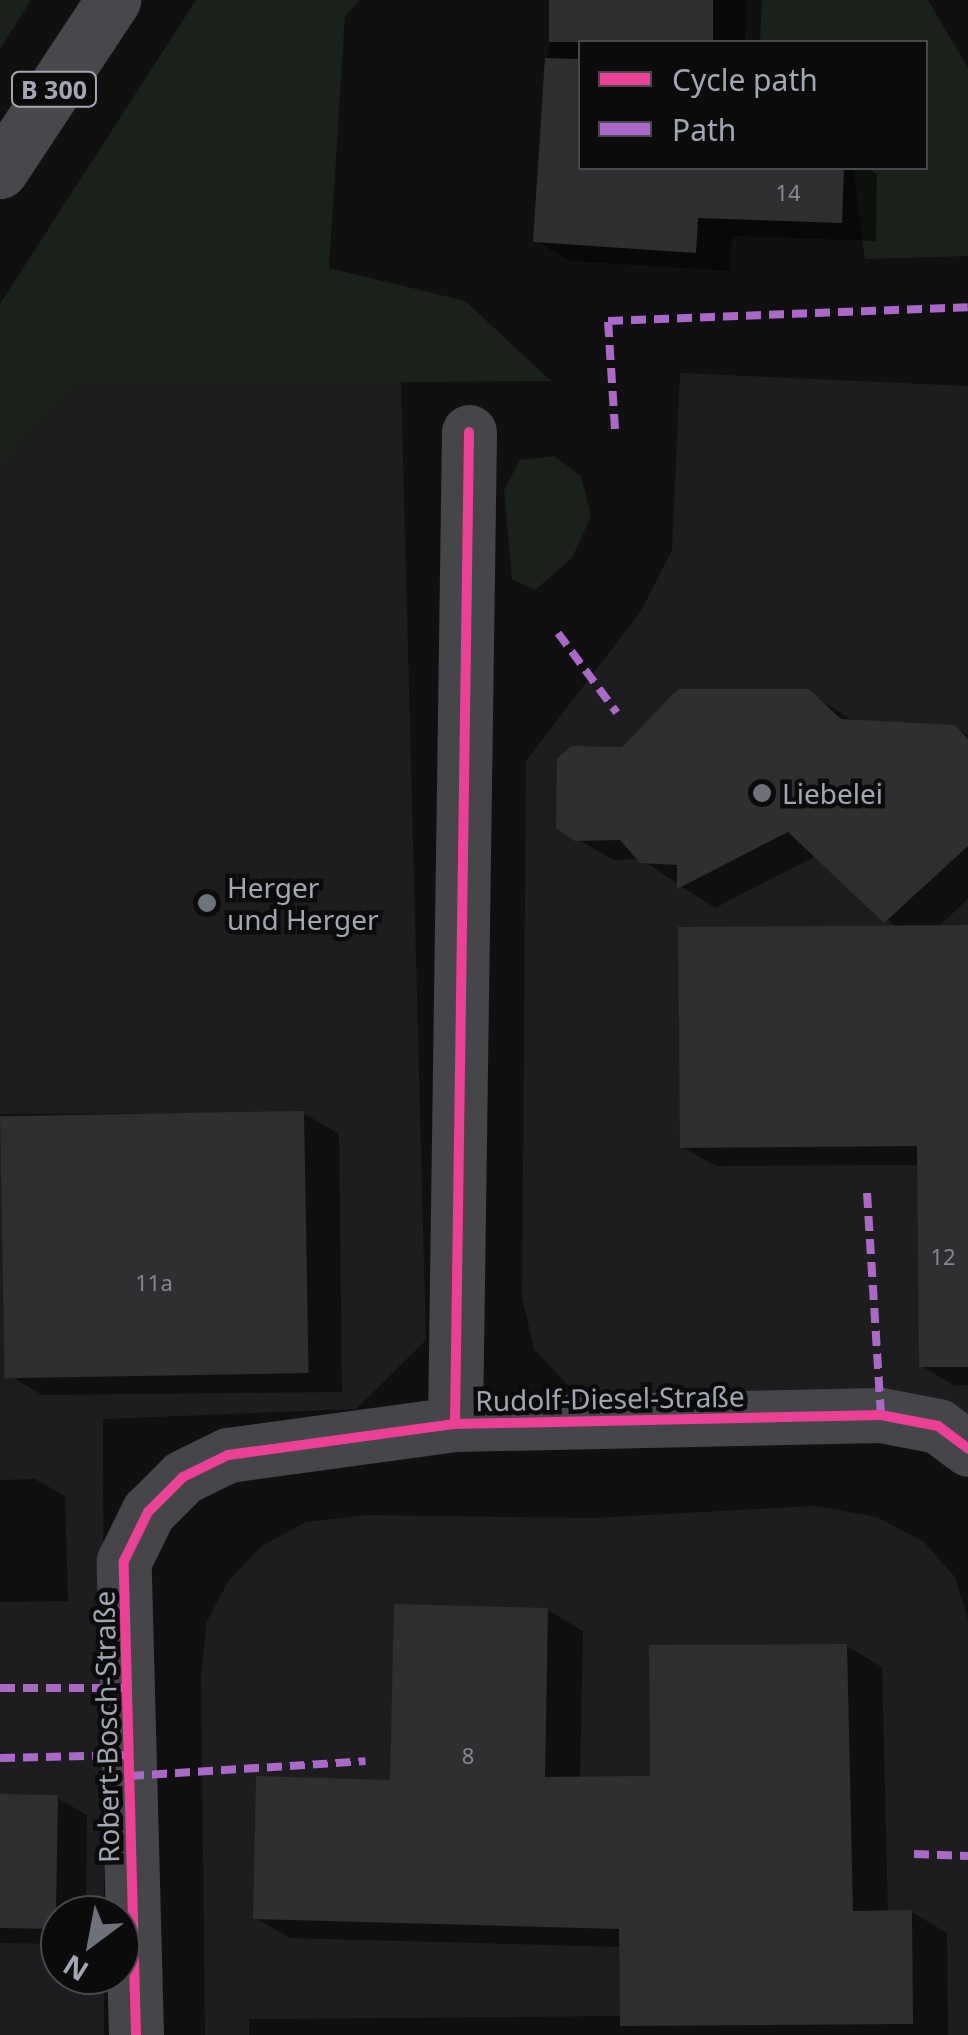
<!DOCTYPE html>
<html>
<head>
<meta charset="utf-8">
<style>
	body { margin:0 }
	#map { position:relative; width:968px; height:2035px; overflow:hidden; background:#101011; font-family:"Noto Sans",sans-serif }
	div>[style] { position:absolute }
	.built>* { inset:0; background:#1d1d1f }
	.green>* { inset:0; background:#1a211b }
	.shadow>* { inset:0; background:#0007 }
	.building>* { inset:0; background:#2f2f32; transform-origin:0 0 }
	.street>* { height:55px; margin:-27.5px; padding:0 27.5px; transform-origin:27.5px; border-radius:27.5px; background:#45464a }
	.highway>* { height:55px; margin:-27.5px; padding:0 27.5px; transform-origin:27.5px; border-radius:27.5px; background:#48484c }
	.quiet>* { height:8px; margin-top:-4px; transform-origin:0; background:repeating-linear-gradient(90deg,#ac68c9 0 15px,transparent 0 23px) }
	.cycleway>* { height:10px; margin:-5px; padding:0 5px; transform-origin:5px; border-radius:5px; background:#ea4096 }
	.dots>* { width:28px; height:28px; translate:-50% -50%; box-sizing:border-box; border:5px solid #0b0b0c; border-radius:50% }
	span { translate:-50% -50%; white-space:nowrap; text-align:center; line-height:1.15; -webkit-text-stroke:9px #0b0b0c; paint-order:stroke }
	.number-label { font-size:22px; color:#848993 }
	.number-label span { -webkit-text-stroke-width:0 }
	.shield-label span { padding:2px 8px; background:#0b0b0c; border:2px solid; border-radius:8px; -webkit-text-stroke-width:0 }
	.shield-label { font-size:25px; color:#a1a7b3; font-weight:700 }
	.poi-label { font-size:28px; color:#a1a7b3 }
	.left { translate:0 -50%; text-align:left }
	.street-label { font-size:28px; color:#a1a7b3 }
	.legend { position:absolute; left:578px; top:40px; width:350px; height:130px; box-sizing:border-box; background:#0b0b0c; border:2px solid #47494f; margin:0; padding:12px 18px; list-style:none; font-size:30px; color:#a1a7b3 }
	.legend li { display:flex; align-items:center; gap:20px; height:50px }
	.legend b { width:50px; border:2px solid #47494f }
	.north { position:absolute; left:40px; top:1895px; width:100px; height:100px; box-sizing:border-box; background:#0b0b0c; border:2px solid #47494f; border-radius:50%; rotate:212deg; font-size:28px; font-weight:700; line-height:40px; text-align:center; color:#a1a7b3 }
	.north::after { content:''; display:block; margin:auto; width:35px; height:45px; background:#6e727a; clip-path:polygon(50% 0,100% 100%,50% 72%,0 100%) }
</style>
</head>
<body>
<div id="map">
	<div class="built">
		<div style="clip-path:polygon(680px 373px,968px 386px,968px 1416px,615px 1404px,567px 1384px,534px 1349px,522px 1297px,526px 761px,641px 611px,672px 550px)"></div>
		<div style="clip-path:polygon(401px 382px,426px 1340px,356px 1409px,103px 1419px,104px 1915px,60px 1915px,60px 1975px,104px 1975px,104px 2035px,0 2035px,0 466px,79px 385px)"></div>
		<div style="clip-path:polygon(815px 1506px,877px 1517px,924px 1542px,955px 1577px,968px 1620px,968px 2035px,205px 2035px,201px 1675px,207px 1621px,229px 1580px,262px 1546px,306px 1522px,368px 1515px,592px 1518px)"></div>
	</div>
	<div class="green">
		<div style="clip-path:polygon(0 0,31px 0,0 49px)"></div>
		<div style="clip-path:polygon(196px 0,360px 0,345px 16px,329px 268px,465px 301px,551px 381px,79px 385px,0 466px,0 304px)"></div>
		<div style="clip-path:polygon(762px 0,928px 0,968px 68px,968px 256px,865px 259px,853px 168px,926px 168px,926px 42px,760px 42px)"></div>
		<div style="clip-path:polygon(554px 456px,581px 476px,591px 516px,572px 558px,535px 590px,512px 579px,504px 490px,520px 460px)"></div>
	</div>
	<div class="shadow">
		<div style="clip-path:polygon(552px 0,747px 0,745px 42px,580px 42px,580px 168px,867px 168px,877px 174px,876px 241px,732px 236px,730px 271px,570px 261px,535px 241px)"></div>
		<div style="clip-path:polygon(808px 692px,855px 722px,954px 727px,968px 735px,968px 899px,937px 928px,968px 928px,968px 1385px,955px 1386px,921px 1366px,919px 1165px,716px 1166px,682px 1147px,897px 928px,816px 856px,715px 908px,640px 859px,613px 860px,576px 838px,623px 749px)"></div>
		<div style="clip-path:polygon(303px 1113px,339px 1134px,342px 1392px,42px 1395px,7px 1374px,0 1114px)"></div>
		<div style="clip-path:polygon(35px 1479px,65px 1496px,68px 1601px,0 1602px,0 1480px)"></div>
		<div style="clip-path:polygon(548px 1610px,583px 1631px,580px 1779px,653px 1779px,847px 1646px,882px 1667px,888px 1913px,912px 1912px,947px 1933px,948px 2035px,249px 2035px,249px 2019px,622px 2016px,622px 1947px,290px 1938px,255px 1918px,393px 1783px)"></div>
		<div style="clip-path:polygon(0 1797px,57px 1798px,87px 1815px,86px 1915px,60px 1915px,60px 1944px,0 1943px)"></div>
	</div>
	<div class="building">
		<div style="left:549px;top:0;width:164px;height:42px"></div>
		<div style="clip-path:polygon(545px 58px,580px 59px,580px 168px,844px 168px,842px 223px,698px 218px,696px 253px,533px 242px)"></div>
		<div style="clip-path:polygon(678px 689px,809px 689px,841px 719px,955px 725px,968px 739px,968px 846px,884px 923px,788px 832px,677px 889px,677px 865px,640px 863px,620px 840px,575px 841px,556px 828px,557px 759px,571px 746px,622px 747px)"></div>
		<div style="clip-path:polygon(968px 925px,968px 1367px,919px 1367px,917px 1146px,680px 1148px,678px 927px)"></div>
		<div style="left:304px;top:1111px;width:262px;height:304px;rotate:89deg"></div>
		<div style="clip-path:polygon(394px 1604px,548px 1608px,545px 1777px,650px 1776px,649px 1645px,847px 1644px,853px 1911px,912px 1910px,913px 2024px,620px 2026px,619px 1929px,253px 1919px,256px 1776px,390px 1780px)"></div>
		<div style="left:0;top:1794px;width:58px;height:134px;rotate:1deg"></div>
	</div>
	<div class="street">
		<div style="left:469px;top:432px;width:992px;rotate:90.81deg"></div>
		<div style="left:455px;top:1424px;width:426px;rotate:-1.2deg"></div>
		<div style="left:881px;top:1415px;width:58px;rotate:10.9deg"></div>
		<div style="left:938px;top:1426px;width:38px;rotate:37deg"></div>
		<div style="left:136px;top:2035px;width:474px;rotate:-91.5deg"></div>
		<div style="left:124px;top:1561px;width:55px;rotate:-63.9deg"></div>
		<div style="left:148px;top:1512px;width:49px;rotate:-45deg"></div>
		<div style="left:183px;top:1477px;width:50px;rotate:-26.1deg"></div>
		<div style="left:228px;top:1455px;width:229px;rotate:-7.8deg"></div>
	</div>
	<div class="highway">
		<div style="left:0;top:171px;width:205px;rotate:-56.5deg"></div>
	</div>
	<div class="quiet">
		<div style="left:615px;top:429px;width:108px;rotate:-93.7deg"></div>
		<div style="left:608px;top:321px;width:360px;rotate:-2.2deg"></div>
		<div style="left:558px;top:633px;width:99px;rotate:53.6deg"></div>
		<div style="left:867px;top:1193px;width:222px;rotate:86.4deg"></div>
		<div style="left:0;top:1688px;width:127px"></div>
		<div style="left:0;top:1758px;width:129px;rotate:-1.3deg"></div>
		<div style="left:129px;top:1776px;width:237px;rotate:-3.6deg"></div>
		<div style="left:914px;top:1854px;width:54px;rotate:2.1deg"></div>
	</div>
	<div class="cycleway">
		<div style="left:469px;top:432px;width:992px;rotate:90.81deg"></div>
		<div style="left:455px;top:1424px;width:426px;rotate:-1.2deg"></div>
		<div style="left:881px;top:1415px;width:58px;rotate:10.9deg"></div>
		<div style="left:938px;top:1426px;width:38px;rotate:37deg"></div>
		<div style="left:136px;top:2035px;width:474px;rotate:-91.5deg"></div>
		<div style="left:124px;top:1561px;width:55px;rotate:-63.9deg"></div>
		<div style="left:148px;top:1512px;width:49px;rotate:-45deg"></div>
		<div style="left:183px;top:1477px;width:50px;rotate:-26.1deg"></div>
		<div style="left:228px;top:1455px;width:229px;rotate:-7.8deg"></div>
	</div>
	<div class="dots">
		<div style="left:762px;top:793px;background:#6e727a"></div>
		<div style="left:207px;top:903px;background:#6e727a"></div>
	</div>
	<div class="number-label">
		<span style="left:788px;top:193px">14</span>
		<span style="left:943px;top:1257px">12</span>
		<span style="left:154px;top:1283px">11a</span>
		<span style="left:468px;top:1756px">8</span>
	</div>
	<div class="shield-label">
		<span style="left:54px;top:89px">B 300</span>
	</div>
	<div class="poi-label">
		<span class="left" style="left:782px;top:793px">Liebelei</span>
		<span class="left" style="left:227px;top:903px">Herger<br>und Herger</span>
	</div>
	<div class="street-label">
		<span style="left:610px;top:1398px;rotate:-1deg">Rudolf-Diesel-Straße</span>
		<span style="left:106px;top:1727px;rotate:-91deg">Robert-Bosch-Straße</span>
	</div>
	<ul class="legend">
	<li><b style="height:12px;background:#ea4096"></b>Cycle path</li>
	<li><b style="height:12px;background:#ac68c9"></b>Path</li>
	</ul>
	<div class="north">N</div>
</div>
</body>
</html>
